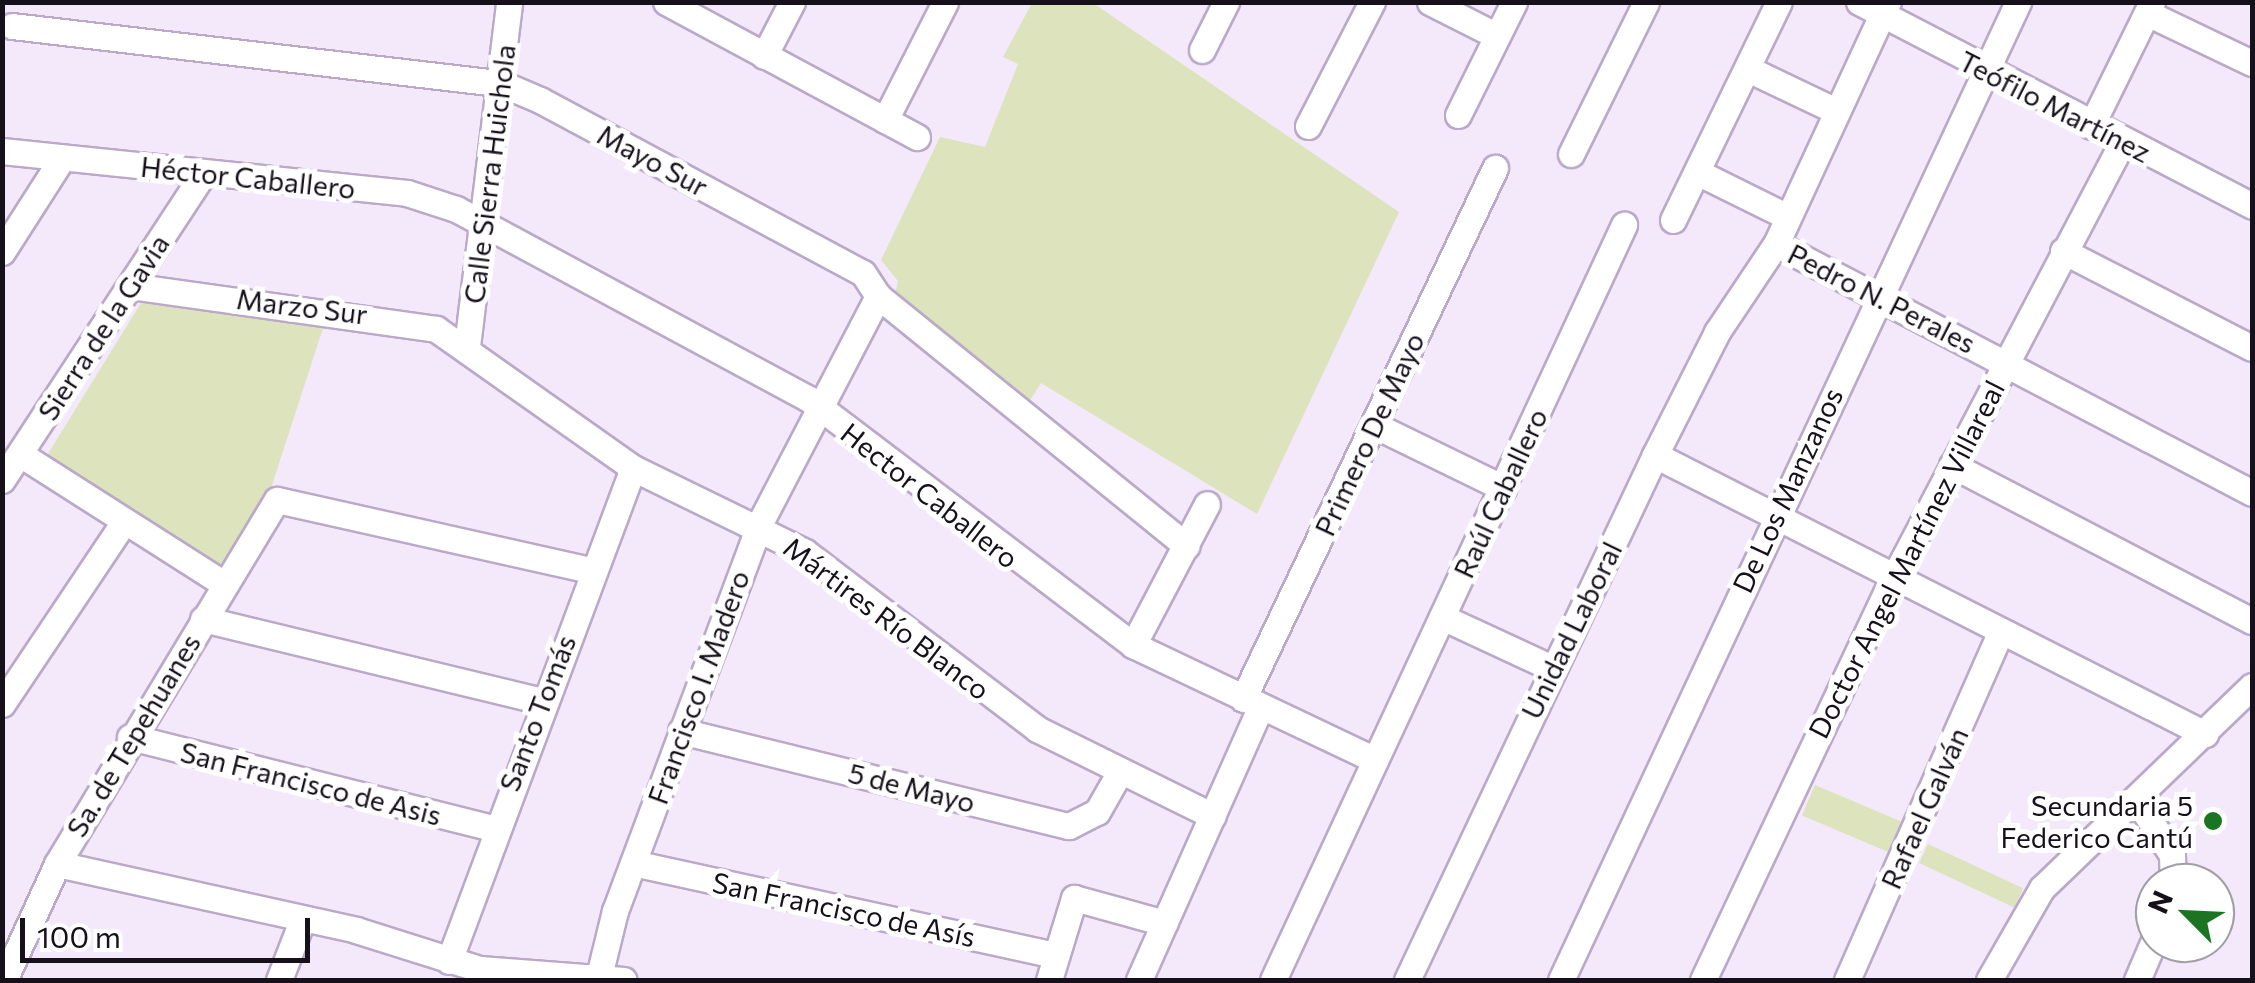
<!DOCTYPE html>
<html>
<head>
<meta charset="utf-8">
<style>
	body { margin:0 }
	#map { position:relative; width:2255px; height:983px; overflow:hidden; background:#f3e9fb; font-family:Commissioner,sans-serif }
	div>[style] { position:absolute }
	.green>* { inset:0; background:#dde3bc; transform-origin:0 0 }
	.roads { filter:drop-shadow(2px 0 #baa9c7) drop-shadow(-2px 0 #baa9c7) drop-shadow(0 2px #baa9c7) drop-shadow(0 -2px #baa9c7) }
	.minor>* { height:25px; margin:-12.5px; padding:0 12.5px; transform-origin:12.5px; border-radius:12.5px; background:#fff }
	.dots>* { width:28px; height:28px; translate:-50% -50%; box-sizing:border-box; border:5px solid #fff; border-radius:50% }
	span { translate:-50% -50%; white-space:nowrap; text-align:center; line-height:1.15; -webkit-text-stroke:10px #fff; paint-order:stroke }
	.street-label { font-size:28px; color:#16101b }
	.poi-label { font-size:28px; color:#16101b }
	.right { translate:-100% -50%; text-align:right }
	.frame { position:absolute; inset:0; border:5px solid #16101b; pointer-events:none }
	.north { position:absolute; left:2135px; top:863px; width:100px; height:100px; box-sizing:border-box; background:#fff; border:2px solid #a29fa4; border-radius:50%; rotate:294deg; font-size:28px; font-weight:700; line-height:40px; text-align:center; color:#16101b }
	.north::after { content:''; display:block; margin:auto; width:35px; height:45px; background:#1a7421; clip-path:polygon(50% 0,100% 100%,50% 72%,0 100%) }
	.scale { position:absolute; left:20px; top:918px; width:290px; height:45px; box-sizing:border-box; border:5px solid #16101b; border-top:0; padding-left:12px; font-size:30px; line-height:35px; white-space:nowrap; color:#16101b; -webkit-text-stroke:8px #fff; paint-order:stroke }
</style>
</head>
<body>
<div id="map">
	<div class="green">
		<div style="clip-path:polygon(1032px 3px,1093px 3px,1399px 212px,1257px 514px,1041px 383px,1029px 402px,894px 298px,898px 281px,881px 260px,940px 137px,985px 147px,1018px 64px,1003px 57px)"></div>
		<div style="clip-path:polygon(141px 303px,324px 325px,271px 488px,222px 572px,46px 457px)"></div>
		<div style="left:1815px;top:785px;width:98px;height:33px;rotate:23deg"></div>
		<div style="left:1928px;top:844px;width:105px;height:21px;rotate:25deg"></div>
	</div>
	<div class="roads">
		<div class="minor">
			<div style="left:666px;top:2px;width:285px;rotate:28.3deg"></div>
			<div style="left:1430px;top:2px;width:75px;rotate:26.9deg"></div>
			<div style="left:1859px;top:2px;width:443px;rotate:27.4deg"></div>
			<div style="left:2147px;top:13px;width:116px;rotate:25.5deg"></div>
			<div style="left:12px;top:26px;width:491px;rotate:6.7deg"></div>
			<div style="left:500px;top:83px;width:43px;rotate:23deg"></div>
			<div style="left:540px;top:100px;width:366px;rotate:28.2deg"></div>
			<div style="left:863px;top:273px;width:27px;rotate:57deg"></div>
			<div style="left:878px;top:296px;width:397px;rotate:39deg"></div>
			<div style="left:1202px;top:50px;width:54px;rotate:-63.4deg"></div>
			<div style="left:764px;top:56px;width:61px;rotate:-62.6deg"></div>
			<div style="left:1748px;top:69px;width:95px;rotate:25.5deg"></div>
			<div style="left:1458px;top:115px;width:126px;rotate:-63.6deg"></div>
			<div style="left:885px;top:120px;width:132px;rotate:-63deg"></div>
			<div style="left:1308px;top:126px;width:140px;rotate:-62.7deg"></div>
			<div style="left:2091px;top:126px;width:138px;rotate:-63.8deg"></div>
			<div style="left:2px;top:151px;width:407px;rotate:5.9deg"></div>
			<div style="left:407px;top:193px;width:52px;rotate:18.1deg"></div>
			<div style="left:456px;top:209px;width:401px;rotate:28.3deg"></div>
			<div style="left:809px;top:399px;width:407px;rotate:37.2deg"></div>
			<div style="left:1133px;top:645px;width:268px;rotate:25.4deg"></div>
			<div style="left:1571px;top:154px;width:169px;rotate:-63.7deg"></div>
			<div style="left:1697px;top:172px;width:99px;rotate:26.3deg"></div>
			<div style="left:1673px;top:220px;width:242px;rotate:-64.1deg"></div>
			<div style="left:1776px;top:244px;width:537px;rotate:27.61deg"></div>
			<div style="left:2063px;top:251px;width:212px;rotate:27.2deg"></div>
			<div style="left:2px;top:252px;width:112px;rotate:-57.4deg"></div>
			<div style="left:131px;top:286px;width:308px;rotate:8deg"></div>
			<div style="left:436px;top:329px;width:241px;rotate:35.2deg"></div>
			<div style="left:633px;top:468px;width:191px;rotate:26deg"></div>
			<div style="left:805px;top:552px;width:292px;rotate:37.3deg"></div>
			<div style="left:1037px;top:729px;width:196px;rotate:26.3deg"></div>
			<div style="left:467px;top:346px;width:347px;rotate:-83deg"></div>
			<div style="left:1374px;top:425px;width:144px;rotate:26deg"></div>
			<div style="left:20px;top:454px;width:242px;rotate:32.5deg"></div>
			<div style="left:1655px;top:455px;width:617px;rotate:26.9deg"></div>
			<div style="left:1952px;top:465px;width:338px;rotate:27.5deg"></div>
			<div style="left:2px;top:480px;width:367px;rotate:-56.7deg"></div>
			<div style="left:1442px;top:617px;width:121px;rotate:24.9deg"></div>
			<div style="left:203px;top:619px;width:349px;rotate:13.6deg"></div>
			<div style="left:1133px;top:645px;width:159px;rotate:-62.3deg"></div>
			<div style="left:1243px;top:699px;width:588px;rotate:-64.61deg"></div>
			<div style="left:2px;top:704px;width:218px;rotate:-56.2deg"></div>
			<div style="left:681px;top:731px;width:399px;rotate:13.8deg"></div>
			<div style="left:1069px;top:826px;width:31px;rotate:-27deg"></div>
			<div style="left:1097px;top:812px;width:43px;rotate:-60.4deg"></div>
			<div style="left:130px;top:737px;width:374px;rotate:14.1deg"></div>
			<div style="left:2136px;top:798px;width:67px;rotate:57.7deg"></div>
			<div style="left:2172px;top:855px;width:28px;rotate:88deg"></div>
			<div style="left:633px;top:863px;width:433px;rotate:12.3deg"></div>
			<div style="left:57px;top:864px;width:306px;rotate:12.4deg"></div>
			<div style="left:356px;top:930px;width:130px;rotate:17.5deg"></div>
			<div style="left:480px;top:969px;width:144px;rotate:4.4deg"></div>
			<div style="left:449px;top:961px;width:526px;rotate:-69.53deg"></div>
			<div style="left:4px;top:980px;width:128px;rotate:-65.4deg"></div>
			<div style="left:57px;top:864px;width:425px;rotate:-58.9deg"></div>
			<div style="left:277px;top:500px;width:322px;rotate:12.6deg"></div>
			<div style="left:279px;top:980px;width:66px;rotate:-68.8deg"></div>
			<div style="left:598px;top:980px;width:71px;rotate:-76.2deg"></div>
			<div style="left:615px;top:911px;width:414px;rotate:-69.5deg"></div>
			<div style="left:760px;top:523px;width:256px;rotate:-62.5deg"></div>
			<div style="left:1049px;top:980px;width:86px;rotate:-73deg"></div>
			<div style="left:1074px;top:898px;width:94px;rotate:15.4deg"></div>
			<div style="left:1139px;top:980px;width:298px;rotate:-66deg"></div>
			<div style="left:1273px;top:980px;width:833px;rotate:-65.07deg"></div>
			<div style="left:1407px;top:980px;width:581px;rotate:-64.71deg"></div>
			<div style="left:1655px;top:455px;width:138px;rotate:-63.2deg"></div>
			<div style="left:1717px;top:332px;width:106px;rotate:-56.2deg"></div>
			<div style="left:1776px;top:244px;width:267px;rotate:-65.2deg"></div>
			<div style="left:1561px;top:980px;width:1080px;rotate:-64.95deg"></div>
			<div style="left:1703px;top:980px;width:441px;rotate:-64.7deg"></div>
			<div style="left:1892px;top:581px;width:495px;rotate:-62.3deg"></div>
			<div style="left:1847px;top:980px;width:376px;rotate:-66.2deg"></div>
			<div style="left:1989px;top:980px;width:106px;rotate:-60.1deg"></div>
			<div style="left:2042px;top:888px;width:291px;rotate:-43.9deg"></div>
			<div style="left:2137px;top:980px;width:46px;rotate:-66.8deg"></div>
		</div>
	</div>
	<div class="dots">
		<div style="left:2213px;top:821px;background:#1a7421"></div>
	</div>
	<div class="street-label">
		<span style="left:2055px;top:106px;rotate:27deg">Teófilo Martínez</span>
		<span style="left:653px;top:160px;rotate:28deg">Mayo Sur</span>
		<span style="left:489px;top:174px;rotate:-83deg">Calle Sierra Huichola</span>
		<span style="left:248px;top:177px;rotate:6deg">Héctor Caballero</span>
		<span style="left:1882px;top:298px;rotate:27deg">Pedro N. Perales</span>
		<span style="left:302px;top:306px;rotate:7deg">Marzo Sur</span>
		<span style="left:103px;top:327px;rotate:-57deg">Sierra de la Gavia</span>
		<span style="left:1369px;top:434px;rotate:-65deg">Primero De Mayo</span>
		<span style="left:1787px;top:490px;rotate:-65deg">De Los Manzanos</span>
		<span style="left:1500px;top:493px;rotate:-65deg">Raúl Caballero</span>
		<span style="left:930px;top:495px;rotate:38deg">Hector Caballero</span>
		<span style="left:1906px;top:559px;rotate:-63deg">Doctor Angel Martínez Villareal</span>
		<span style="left:887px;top:618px;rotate:37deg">Mártires Río Blanco</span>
		<span style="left:1571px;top:630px;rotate:-64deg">Unidad Laboral</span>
		<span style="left:698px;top:687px;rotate:-70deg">Francisco I. Madero</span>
		<span style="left:537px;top:713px;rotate:-69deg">Santo Tomás</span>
		<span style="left:133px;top:735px;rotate:-59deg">Sa. de Tepehuanes</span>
		<span style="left:311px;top:783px;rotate:14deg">San Francisco de Asis</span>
		<span style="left:912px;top:787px;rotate:14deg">5 de Mayo</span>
		<span style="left:1924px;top:808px;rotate:-66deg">Rafael Galván</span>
		<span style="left:844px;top:909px;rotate:12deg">San Francisco de Asís</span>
	</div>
	<div class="poi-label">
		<span class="right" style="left:2193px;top:821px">Secundaria 5<br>Federico Cantú</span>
	</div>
	<div class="frame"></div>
	<div class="north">N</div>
	<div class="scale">100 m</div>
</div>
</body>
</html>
